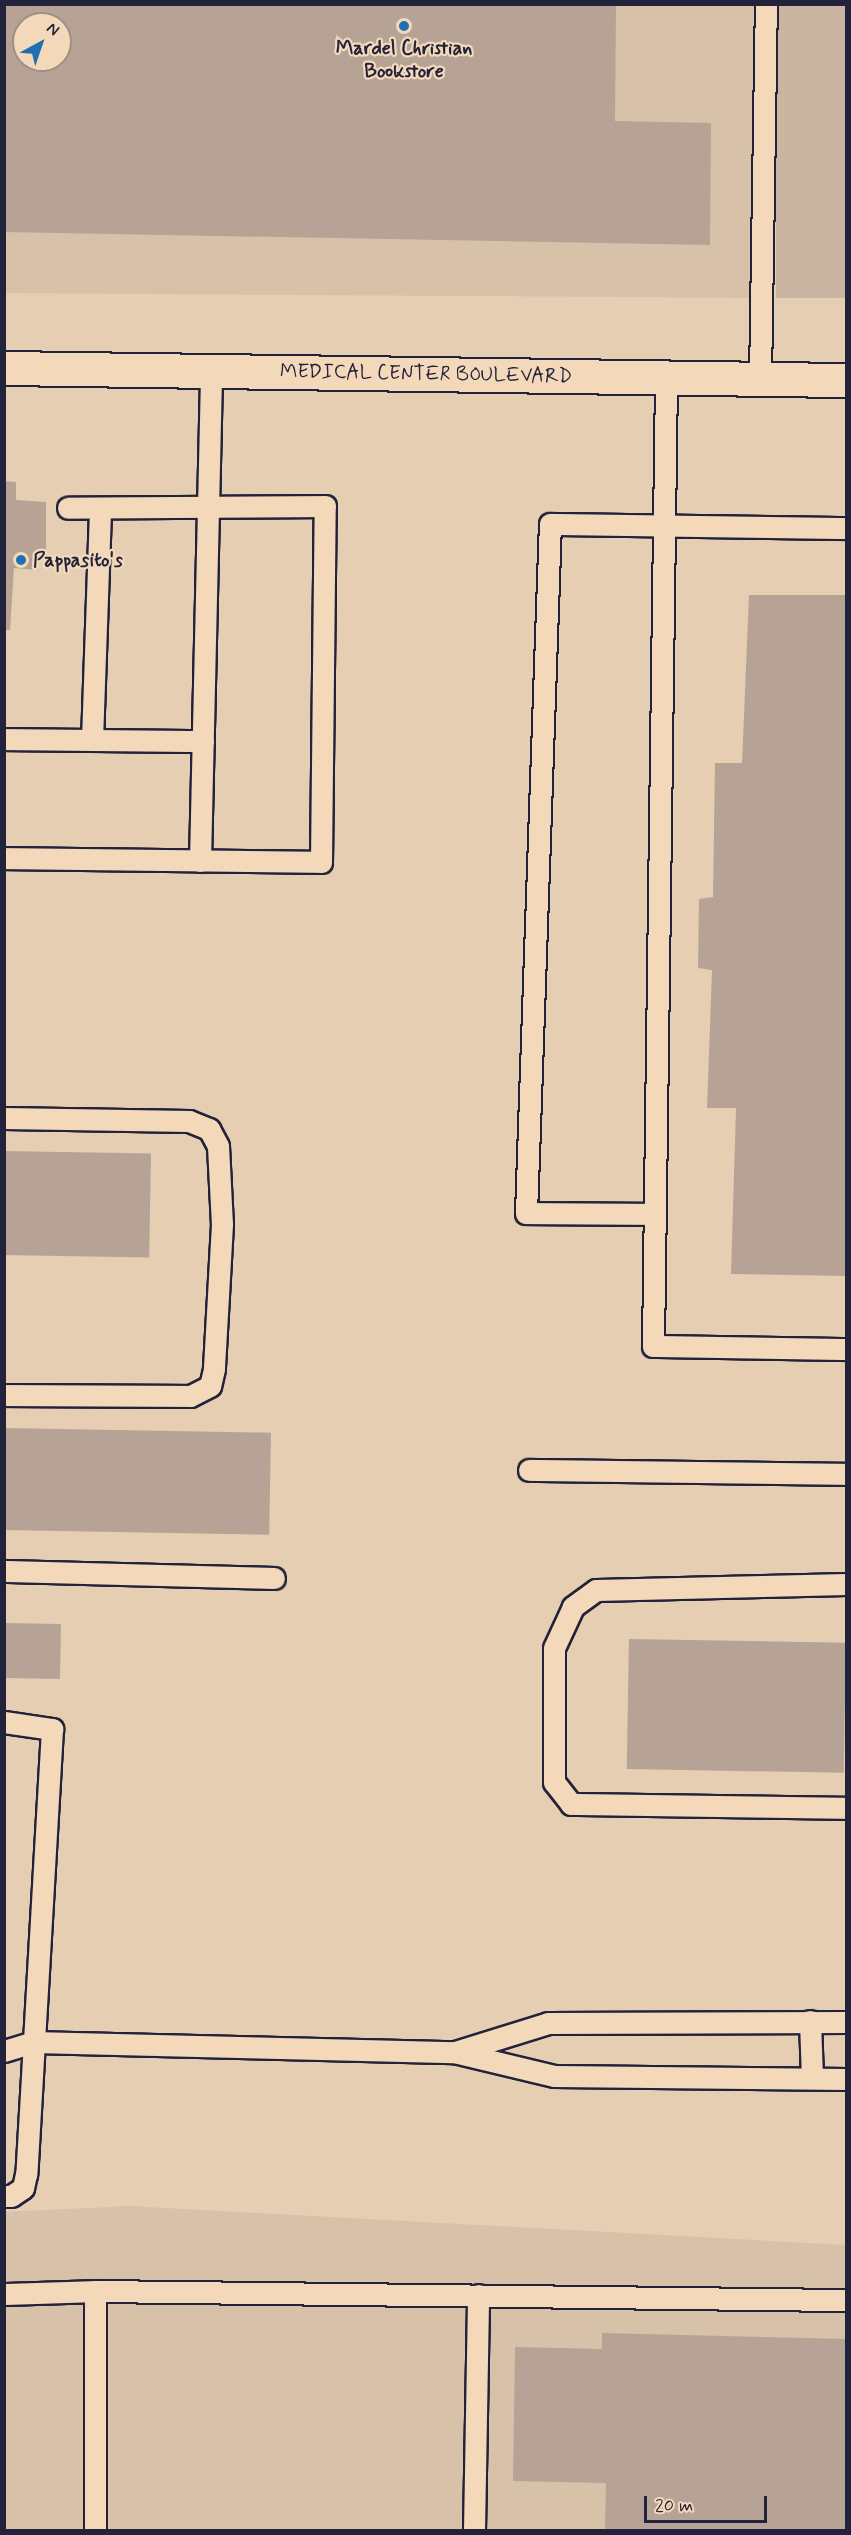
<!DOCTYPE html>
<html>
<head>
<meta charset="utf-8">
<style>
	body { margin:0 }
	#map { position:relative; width:851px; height:2535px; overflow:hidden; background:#e6ceb2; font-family:Mynerve,sans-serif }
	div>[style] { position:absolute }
	.built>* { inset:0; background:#d8c1a9 }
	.green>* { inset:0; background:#c9b5a1; transform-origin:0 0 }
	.building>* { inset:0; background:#b6a395; transform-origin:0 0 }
	.roads { filter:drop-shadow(2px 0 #22223b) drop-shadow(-2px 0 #22223b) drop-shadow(0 2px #22223b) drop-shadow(0 -2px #22223b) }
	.service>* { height:21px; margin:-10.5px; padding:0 10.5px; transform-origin:10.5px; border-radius:10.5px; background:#f3d9ba }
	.tertiary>* { height:33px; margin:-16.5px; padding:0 16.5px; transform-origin:16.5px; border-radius:16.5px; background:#f3d9ba }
	.dots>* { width:16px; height:16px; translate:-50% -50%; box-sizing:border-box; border:3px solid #f3d9ba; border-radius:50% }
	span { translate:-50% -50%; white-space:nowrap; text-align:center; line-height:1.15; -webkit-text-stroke:4.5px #f3d9ba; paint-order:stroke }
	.poi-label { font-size:20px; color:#22223b; font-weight:700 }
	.left { translate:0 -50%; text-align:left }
	.street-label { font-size:20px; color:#22223b }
	.frame { position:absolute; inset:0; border:6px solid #22223b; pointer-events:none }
	.north { position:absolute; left:12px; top:12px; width:60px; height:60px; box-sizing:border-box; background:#f3d9ba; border:2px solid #9f9087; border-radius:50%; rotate:40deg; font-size:16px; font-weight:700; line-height:24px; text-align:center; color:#22223b }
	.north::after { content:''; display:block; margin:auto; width:21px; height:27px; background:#1f6fb2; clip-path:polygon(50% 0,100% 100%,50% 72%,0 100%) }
	.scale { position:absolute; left:644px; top:2496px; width:123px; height:27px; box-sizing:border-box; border:3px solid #22223b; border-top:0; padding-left:8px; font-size:18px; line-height:21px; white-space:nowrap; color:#22223b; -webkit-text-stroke:4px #f3d9ba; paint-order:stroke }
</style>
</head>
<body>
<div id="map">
	<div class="built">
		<div style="clip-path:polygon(evenodd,5px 5px,776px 5px,770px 298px,5px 293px,5px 5px,24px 24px,60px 24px,60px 60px,24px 60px,24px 24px)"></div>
		<div style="clip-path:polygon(129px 2206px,846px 2245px,846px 2530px,5px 2530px,4px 2212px)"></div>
	</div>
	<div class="green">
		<div style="left:776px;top:5px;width:70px;height:293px"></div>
	</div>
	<div class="building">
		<div style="clip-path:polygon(evenodd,4px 4px,616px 4px,615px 121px,711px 123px,710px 245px,4px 232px,4px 4px,24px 24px,60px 24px,60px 60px,24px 60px,24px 24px)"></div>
		<div style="clip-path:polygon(4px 481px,16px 482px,16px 500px,46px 502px,46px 553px,37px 552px,38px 570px,14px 568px,10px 630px,4px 630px)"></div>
		<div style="clip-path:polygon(749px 595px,846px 595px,846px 1276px,731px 1274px,736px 1108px,707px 1108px,712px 970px,698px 968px,699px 899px,713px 897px,715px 763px,742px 763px)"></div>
		<div style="left:4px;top:1151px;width:147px;height:104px;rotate:1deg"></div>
		<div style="left:4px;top:1428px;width:267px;height:102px;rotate:1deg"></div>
		<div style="left:4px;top:1623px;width:57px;height:55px;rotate:1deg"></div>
		<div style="left:629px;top:1639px;width:217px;height:130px;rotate:1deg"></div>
		<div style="clip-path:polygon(602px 2333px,846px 2339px,846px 2530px,605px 2530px,606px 2483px,513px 2481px,515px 2347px,602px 2349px)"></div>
	</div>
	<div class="roads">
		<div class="service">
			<div style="left:666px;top:378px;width:968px;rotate:90.77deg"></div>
			<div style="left:653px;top:1346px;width:193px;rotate:0.9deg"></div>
			<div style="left:760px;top:379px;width:375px;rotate:-89.1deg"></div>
			<div style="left:4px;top:739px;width:199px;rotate:0.6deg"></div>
			<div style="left:92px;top:740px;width:232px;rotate:-88deg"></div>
			<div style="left:4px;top:858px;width:317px;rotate:0.7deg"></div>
			<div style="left:321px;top:862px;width:356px;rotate:-89.4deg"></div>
			<div style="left:325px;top:506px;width:257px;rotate:179.6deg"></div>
			<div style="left:200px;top:861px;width:491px;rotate:-88.7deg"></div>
			<div style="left:4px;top:1118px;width:185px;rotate:0.9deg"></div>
			<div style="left:189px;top:1121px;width:22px;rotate:22deg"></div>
			<div style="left:209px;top:1129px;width:19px;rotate:62deg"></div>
			<div style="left:218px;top:1146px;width:78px;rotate:87.1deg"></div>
			<div style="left:222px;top:1224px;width:145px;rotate:93.2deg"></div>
			<div style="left:214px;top:1369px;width:17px;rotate:103deg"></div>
			<div style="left:210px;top:1386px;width:22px;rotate:153deg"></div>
			<div style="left:190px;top:1396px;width:186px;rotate:-179.7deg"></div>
			<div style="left:655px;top:1214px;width:129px;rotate:-179.6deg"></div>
			<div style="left:526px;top:1213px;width:689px;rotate:-88.01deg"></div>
			<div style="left:550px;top:524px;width:296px;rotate:0.8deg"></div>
			<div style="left:529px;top:1470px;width:317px;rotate:0.7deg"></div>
			<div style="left:4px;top:1571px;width:270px;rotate:1.5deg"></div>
			<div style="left:846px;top:1584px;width:250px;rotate:178.6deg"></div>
			<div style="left:596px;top:1590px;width:29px;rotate:144deg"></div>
			<div style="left:573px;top:1607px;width:45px;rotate:114.9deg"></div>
			<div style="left:554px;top:1648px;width:134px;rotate:90deg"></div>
			<div style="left:554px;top:1782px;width:28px;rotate:52deg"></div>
			<div style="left:571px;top:1804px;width:275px;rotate:0.8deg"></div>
			<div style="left:4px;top:1722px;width:49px;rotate:8.3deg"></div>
			<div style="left:52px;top:1729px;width:446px;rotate:93.3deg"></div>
			<div style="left:26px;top:2174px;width:14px;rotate:102deg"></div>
			<div style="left:23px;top:2188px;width:14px;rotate:146deg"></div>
			<div style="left:11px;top:2196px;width:7px;rotate:180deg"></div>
			<div style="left:810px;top:2021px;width:57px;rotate:88deg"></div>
			<div style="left:4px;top:2051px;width:30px;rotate:-17deg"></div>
			<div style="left:33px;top:2042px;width:421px;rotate:1.4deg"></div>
			<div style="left:454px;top:2052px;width:103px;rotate:13.5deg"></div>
			<div style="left:554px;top:2076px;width:292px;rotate:0.6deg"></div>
			<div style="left:455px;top:2052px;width:97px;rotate:-17.3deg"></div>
			<div style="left:548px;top:2023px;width:298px;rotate:-0.2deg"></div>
			<div style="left:4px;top:2294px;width:91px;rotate:-1.9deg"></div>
			<div style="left:95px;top:2530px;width:239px;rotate:-90deg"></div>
			<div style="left:95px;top:2291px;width:751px;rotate:0.69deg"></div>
			<div style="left:474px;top:2530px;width:235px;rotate:-89deg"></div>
		</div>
		<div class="tertiary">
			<div style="left:4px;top:368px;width:842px;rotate:0.82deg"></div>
		</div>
	</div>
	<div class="dots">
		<div style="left:404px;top:26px;background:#1f6fb2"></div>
		<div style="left:21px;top:560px;background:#1f6fb2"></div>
	</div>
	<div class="poi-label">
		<span style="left:404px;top:60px">Mardel Christian<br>Bookstore</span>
		<span class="left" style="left:33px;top:560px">Pappasito's</span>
	</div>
	<div class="street-label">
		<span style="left:426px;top:374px;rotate:1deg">MEDICAL CENTER BOULEVARD</span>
	</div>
	<div class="frame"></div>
	<div class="north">N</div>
	<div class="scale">20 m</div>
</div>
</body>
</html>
